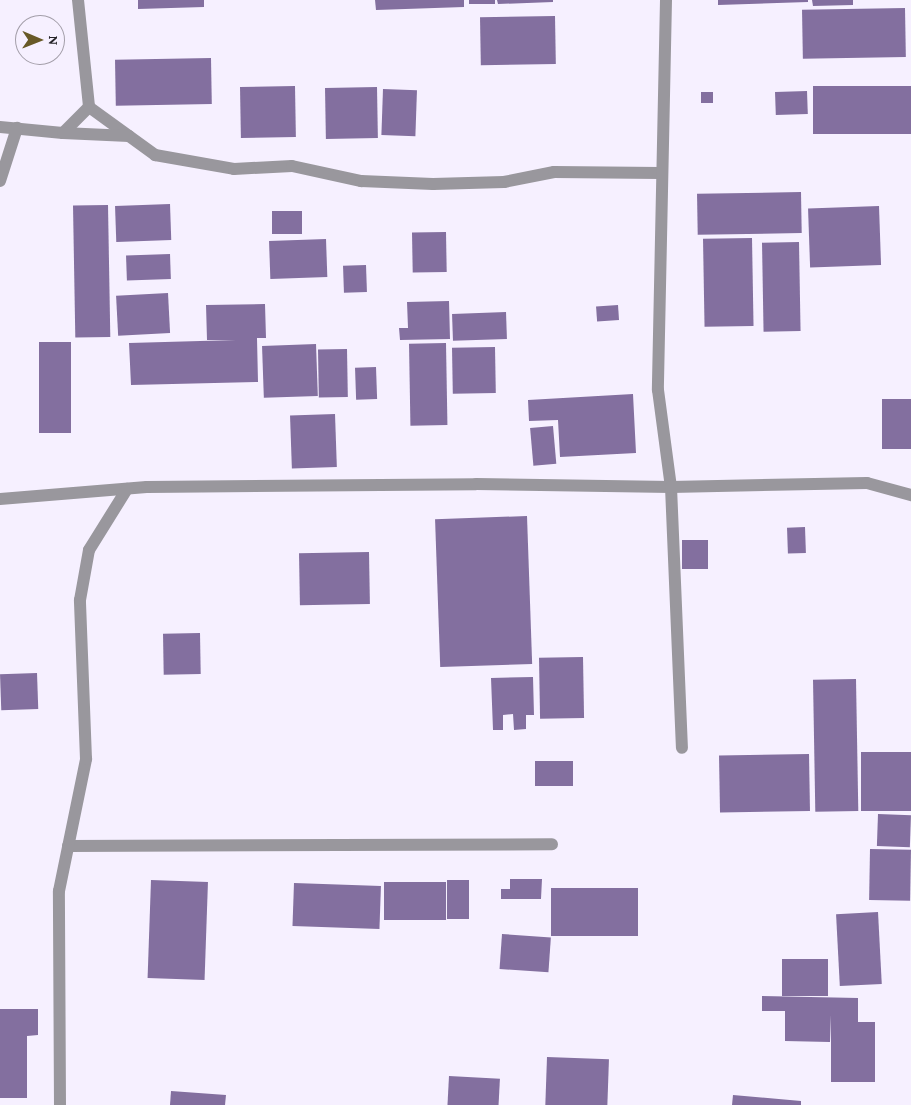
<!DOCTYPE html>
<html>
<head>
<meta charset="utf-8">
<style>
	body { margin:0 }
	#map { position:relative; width:911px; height:1105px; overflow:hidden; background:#f6f0ff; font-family:"Crimson Pro",serif }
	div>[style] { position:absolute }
	.building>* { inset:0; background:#836f9f; transform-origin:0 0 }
	.minor>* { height:12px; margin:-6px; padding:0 6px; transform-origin:6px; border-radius:6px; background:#99979d }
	span { translate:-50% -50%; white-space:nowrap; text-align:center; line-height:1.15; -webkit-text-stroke:4px #f6f0ff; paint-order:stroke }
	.north { position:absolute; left:15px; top:15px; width:50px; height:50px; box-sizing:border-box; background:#f6f0ff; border:1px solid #a39ea9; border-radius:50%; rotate:91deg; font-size:14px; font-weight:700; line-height:20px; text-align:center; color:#262429 }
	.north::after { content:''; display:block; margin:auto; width:18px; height:22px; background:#685927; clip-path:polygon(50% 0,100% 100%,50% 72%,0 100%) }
</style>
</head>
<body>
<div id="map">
	<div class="building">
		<div style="clip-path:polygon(138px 0,204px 0,204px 7px,138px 9px)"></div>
		<div style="clip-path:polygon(375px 0,464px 0,464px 7px,376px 10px)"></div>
		<div style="left:469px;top:0;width:26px;height:4px"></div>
		<div style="clip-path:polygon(497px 0,553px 0,553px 2px,498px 4px)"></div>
		<div style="clip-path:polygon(718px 0,808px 0,808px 2px,718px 5px)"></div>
		<div style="clip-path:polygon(812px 0,853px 0,853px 5px,813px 6px)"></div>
		<div style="left:905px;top:8px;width:49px;height:103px;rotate:89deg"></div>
		<div style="left:555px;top:16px;width:48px;height:75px;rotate:89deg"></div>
		<div style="left:211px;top:58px;width:46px;height:96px;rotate:89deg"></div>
		<div style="left:295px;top:86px;width:51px;height:55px;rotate:89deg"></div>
		<div style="left:911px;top:86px;width:48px;height:98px;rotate:90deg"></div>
		<div style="left:377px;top:87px;width:51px;height:52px;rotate:89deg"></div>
		<div style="left:383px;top:89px;width:34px;height:46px;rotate:2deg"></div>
		<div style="left:807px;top:91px;width:23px;height:32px;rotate:88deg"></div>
		<div style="left:701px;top:92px;width:12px;height:11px"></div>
		<div style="left:801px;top:192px;width:41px;height:104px;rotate:89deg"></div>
		<div style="left:170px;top:204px;width:36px;height:55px;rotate:88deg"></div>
		<div style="left:108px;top:205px;width:132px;height:35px;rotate:89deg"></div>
		<div style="left:879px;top:206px;width:59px;height:71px;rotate:88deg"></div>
		<div style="left:272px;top:211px;width:30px;height:23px"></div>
		<div style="left:446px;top:232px;width:40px;height:34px;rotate:89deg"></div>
		<div style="left:752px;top:238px;width:88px;height:49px;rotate:89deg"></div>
		<div style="left:326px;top:239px;width:38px;height:57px;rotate:88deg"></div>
		<div style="left:799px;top:242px;width:89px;height:37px;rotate:89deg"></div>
		<div style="left:170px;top:254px;width:25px;height:44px;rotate:88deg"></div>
		<div style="left:366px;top:265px;width:27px;height:23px;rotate:88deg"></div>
		<div style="left:168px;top:293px;width:40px;height:52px;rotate:87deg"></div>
		<div style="clip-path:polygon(449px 301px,450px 339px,400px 340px,399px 328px,408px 328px,407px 302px)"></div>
		<div style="clip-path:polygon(265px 304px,266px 338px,257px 338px,258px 382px,131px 385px,129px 343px,236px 340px,207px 340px,206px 305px)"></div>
		<div style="left:618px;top:305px;width:15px;height:22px;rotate:86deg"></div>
		<div style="left:506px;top:312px;width:27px;height:54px;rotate:88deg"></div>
		<div style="left:39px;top:342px;width:32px;height:91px"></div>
		<div style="left:446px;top:343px;width:82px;height:37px;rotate:89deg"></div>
		<div style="left:316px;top:344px;width:52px;height:54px;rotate:88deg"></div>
		<div style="left:495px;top:347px;width:46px;height:43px;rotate:89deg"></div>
		<div style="left:347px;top:349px;width:48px;height:29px;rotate:89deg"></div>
		<div style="left:376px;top:367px;width:32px;height:21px;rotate:88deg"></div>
		<div style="clip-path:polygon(633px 394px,636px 453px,560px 457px,558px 420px,529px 421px,528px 400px)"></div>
		<div style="left:911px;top:399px;width:50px;height:29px;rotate:90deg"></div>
		<div style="left:335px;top:414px;width:53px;height:45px;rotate:88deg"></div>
		<div style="left:553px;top:426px;width:38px;height:23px;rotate:85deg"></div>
		<div style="left:527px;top:516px;width:148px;height:92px;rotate:88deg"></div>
		<div style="left:805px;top:527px;width:26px;height:18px;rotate:88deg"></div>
		<div style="left:708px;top:540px;width:29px;height:26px;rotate:90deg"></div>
		<div style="left:369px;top:552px;width:52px;height:70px;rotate:89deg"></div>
		<div style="left:200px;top:633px;width:41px;height:37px;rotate:89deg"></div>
		<div style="left:583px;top:657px;width:61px;height:44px;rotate:89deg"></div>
		<div style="left:37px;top:673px;width:36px;height:37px;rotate:88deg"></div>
		<div style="clip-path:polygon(533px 677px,534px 715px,526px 715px,526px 729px,514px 730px,513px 714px,503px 715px,503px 730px,493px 730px,491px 678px)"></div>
		<div style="left:856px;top:679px;width:132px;height:43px;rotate:89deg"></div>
		<div style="left:861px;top:752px;width:50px;height:59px"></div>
		<div style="left:809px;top:754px;width:57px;height:90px;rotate:89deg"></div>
		<div style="left:535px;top:761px;width:38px;height:25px"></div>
		<div style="left:878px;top:814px;width:33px;height:32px;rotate:2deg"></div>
		<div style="left:870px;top:849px;width:41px;height:51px;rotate:1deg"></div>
		<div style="clip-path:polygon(510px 879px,542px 879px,541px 899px,501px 899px,501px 889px,510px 889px)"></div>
		<div style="left:151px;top:880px;width:57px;height:98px;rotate:2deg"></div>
		<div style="left:447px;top:880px;width:22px;height:39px"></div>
		<div style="left:446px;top:882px;width:38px;height:62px;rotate:90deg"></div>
		<div style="left:294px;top:883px;width:87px;height:43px;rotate:2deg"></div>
		<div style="left:551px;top:888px;width:87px;height:48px"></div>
		<div style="left:878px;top:912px;width:72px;height:42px;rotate:87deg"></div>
		<div style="left:502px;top:934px;width:49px;height:35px;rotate:4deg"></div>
		<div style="left:782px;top:959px;width:46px;height:37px"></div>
		<div style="clip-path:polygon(762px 996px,858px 998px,858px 1022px,875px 1022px,875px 1082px,831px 1082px,831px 1015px,830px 1042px,785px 1041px,785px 1011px,762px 1011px)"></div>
		<div style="clip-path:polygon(0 1009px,38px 1009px,38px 1035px,27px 1036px,27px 1098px,0 1098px)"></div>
		<div style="left:547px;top:1057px;width:62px;height:48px;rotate:2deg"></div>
		<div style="left:449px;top:1076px;width:51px;height:29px;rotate:3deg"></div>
		<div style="clip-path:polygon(171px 1091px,226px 1095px,225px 1105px,170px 1105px)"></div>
		<div style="clip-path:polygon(733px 1095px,801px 1101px,801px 1105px,732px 1105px)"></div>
	</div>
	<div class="minor">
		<div style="left:78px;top:0;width:108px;rotate:84.1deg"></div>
		<div style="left:89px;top:107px;width:82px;rotate:36deg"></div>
		<div style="left:155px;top:155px;width:80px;rotate:10deg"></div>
		<div style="left:234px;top:169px;width:58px;rotate:-3deg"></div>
		<div style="left:292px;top:166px;width:71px;rotate:12.3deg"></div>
		<div style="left:361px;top:181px;width:72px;rotate:2.4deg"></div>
		<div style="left:433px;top:184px;width:71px;rotate:-1.6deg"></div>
		<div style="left:504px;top:182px;width:51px;rotate:-11.3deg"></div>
		<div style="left:554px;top:172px;width:106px;rotate:0.5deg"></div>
		<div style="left:666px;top:0;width:390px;rotate:91.2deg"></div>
		<div style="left:658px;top:390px;width:98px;rotate:82.4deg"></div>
		<div style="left:671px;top:487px;width:261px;rotate:87.6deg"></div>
		<div style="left:0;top:127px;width:63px;rotate:5.4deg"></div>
		<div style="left:63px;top:133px;width:37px;rotate:-45deg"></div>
		<div style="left:63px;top:133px;width:66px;rotate:2.6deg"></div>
		<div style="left:0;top:181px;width:56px;rotate:-72.2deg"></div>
		<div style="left:0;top:499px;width:147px;rotate:-4.7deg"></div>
		<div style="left:147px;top:487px;width:329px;rotate:-0.5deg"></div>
		<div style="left:476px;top:484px;width:195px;rotate:0.9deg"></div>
		<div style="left:671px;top:487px;width:196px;rotate:-1.2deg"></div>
		<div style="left:867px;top:483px;width:46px;rotate:15.3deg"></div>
		<div style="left:68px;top:846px;width:484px;rotate:-0.2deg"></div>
		<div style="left:60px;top:1105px;width:214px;rotate:-90.3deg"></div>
		<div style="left:59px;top:891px;width:135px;rotate:-78.4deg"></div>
		<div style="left:86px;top:759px;width:159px;rotate:-92.2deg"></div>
		<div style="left:80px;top:600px;width:51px;rotate:-79.8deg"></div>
		<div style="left:89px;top:550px;width:72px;rotate:-58.1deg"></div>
	</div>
	<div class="north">N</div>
</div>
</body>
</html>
